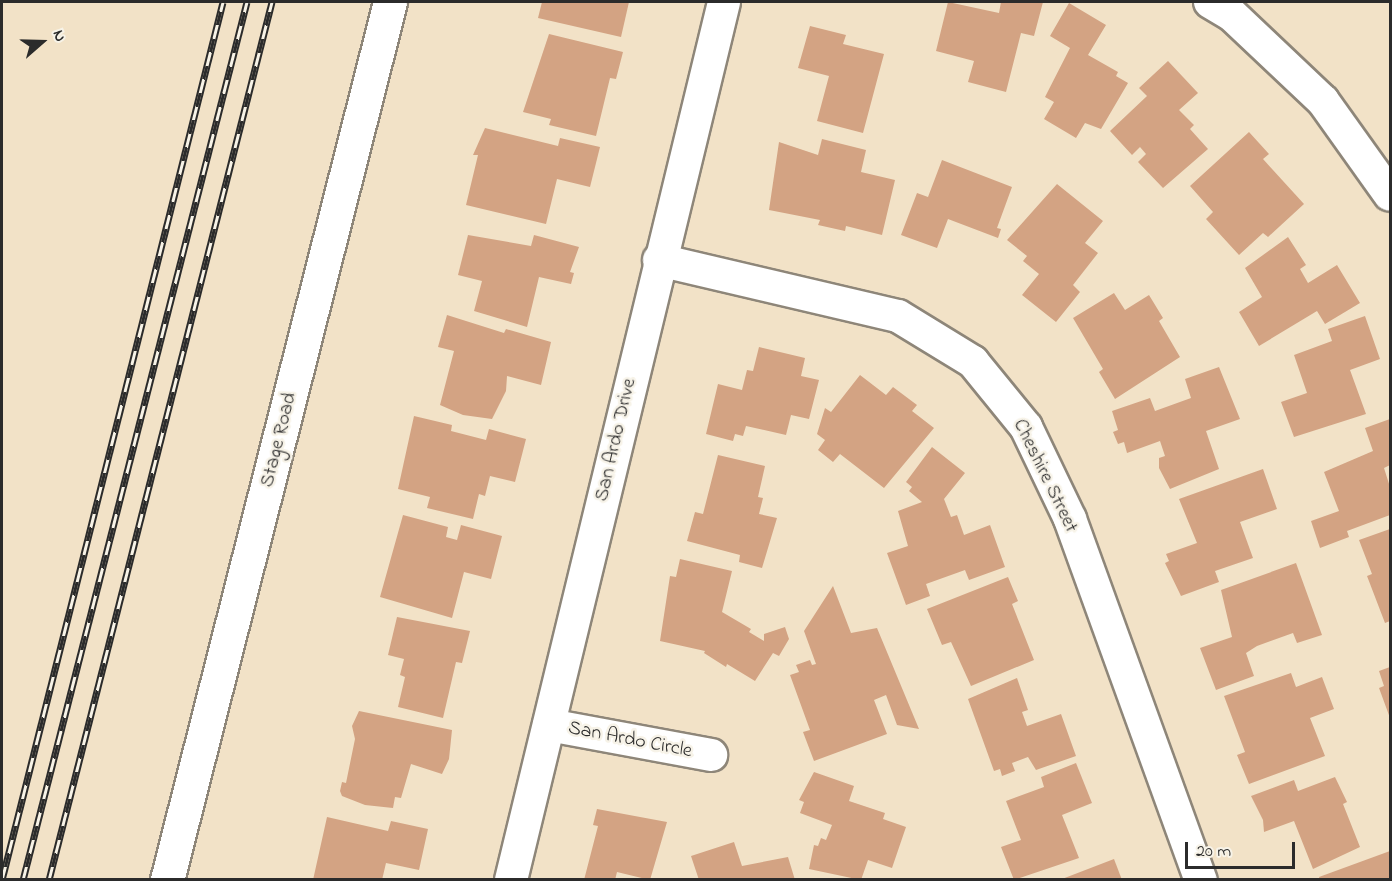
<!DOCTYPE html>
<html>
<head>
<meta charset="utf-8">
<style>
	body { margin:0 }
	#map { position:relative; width:1392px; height:881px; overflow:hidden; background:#f2e2c7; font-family:"Indie Flower",sans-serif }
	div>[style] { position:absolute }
	.building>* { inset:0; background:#d3a383 }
	.roads { filter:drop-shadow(2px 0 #8e8679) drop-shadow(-2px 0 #8e8679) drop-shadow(0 2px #8e8679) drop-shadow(0 -2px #8e8679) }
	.street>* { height:32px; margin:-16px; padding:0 16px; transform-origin:16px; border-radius:16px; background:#fff }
	.secondary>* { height:33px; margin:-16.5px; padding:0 16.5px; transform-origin:16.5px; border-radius:16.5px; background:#fff }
	.rail>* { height:7px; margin-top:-3.5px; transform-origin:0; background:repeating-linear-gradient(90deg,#f7f3e8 0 14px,#2b2b2b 0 28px); box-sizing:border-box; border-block:2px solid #2b2b2b }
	span { translate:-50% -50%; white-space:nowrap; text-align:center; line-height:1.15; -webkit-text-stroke:5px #f7f3e8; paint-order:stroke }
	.street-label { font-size:20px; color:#2b2b2b }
	.frame { position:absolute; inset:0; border:3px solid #2b2b2b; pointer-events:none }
	.north { position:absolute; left:12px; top:12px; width:60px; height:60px; -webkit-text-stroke:4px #f7f3e8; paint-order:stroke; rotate:70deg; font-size:16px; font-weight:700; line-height:24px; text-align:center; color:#2b2b2b }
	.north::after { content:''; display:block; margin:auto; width:21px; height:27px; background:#2b2b2b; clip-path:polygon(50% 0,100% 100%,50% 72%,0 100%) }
	.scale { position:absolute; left:1185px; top:842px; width:110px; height:27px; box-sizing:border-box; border:3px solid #2b2b2b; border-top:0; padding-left:8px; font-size:18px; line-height:21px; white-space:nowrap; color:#2b2b2b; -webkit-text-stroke:4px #f7f3e8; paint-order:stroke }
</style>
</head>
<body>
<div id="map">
	<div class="building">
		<div style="clip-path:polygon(542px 2px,629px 2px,621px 37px,538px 18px)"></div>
		<div style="clip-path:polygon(948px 2px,999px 13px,1001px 2px,1043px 2px,1034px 36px,1021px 33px,1006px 92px,968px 82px,974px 61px,936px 51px)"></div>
		<div style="clip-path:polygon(1069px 3px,1106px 25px,1088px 55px,1118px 72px,1116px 76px,1128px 83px,1101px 129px,1085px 123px,1076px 138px,1044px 119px,1054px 102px,1045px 97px,1070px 48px,1050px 36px)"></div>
		<div style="clip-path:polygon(810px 26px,846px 35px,843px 44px,884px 54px,863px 133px,817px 121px,829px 76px,798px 68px)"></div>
		<div style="clip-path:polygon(549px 34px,623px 52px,616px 79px,610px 78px,596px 136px,549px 125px,551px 119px,523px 112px)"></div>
		<div style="clip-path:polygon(1168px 61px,1198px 93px,1179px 110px,1194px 125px,1190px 129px,1208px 149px,1163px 188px,1138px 162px,1146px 154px,1140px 147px,1132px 155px,1110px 131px,1147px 96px,1139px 88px)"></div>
		<div style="clip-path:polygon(485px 128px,558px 146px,560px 138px,600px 147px,590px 187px,557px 179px,546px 224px,466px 205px,478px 155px,473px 155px)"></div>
		<div style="clip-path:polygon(1249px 132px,1269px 154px,1263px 159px,1304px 204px,1268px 237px,1263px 233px,1239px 255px,1206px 219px,1213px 212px,1190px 186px)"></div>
		<div style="clip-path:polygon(822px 139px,866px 150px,861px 172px,895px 180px,882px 235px,846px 226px,845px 231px,818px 225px,820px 220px,769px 210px,779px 142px,818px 155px)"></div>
		<div style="clip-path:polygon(942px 160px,1012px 187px,997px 228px,1001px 229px,998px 238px,948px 219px,937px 248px,901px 235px,917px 193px,928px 197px)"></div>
		<div style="clip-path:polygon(1057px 184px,1103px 221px,1085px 243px,1098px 253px,1073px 285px,1080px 292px,1056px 322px,1022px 295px,1039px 274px,1023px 261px,1027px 256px,1007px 240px)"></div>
		<div style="clip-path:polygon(468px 235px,531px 246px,534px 235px,579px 247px,570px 272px,574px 273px,571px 284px,539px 277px,527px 327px,474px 311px,482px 281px,458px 275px)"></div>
		<div style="clip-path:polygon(1288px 237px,1306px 265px,1300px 269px,1308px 283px,1337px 265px,1360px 303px,1325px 324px,1317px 311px,1259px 346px,1239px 312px,1262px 297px,1245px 268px)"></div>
		<div style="clip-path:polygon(1114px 293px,1125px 310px,1149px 295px,1163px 318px,1159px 321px,1180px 357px,1115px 399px,1099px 372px,1103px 369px,1073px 318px)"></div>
		<div style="clip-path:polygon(447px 315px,504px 333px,506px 329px,551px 342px,541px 385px,507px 376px,506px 391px,492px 419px,463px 415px,440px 405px,454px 351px,438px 347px)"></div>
		<div style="clip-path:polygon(1365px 316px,1380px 359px,1350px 370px,1366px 414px,1294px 437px,1281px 402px,1307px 393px,1294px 355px,1332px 341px,1328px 329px)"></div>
		<div style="clip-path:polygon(759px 347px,805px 358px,801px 376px,819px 380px,809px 419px,791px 415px,786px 435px,746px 426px,743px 436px,735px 434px,733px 441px,706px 434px,718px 384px,742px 390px,747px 370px,753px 371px)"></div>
		<div style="clip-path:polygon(1219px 367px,1240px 419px,1206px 431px,1219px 469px,1170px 489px,1159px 468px,1159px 458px,1165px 456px,1160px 441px,1127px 453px,1124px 442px,1118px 444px,1113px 432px,1118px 430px,1112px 411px,1150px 398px,1155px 411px,1191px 398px,1185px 379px)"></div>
		<div style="clip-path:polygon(860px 375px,886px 395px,893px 387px,917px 405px,912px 411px,934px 428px,884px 488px,840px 454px,833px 462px,818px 450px,825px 440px,817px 434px,825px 408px,831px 412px)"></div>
		<div style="clip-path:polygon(414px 416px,452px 425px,451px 431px,486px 440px,489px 429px,526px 439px,515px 482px,490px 476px,485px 496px,479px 494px,473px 519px,427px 508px,430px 497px,398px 489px)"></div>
		<div style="clip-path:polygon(1390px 419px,1390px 465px,1384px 468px,1390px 487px,1390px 515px,1347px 531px,1349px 537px,1320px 548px,1311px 521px,1339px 511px,1324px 472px,1373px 451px,1365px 428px)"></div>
		<div style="clip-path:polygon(932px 447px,965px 473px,944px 499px,951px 517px,957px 515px,964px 535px,990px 525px,1005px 567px,969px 580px,965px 570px,926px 584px,930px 596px,906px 605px,887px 553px,908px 546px,898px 511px,922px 502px,909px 491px,912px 487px,906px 482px)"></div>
		<div style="clip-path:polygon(718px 455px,765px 466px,758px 497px,763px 498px,759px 514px,777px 518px,762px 568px,739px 562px,740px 555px,687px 541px,695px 512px,703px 514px)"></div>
		<div style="clip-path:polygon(1263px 469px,1277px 509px,1240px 522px,1253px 558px,1215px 571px,1219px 582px,1181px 596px,1165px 563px,1169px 561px,1166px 554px,1197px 543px,1179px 499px)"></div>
		<div style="clip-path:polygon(403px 515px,448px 527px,446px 537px,457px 540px,461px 525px,502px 536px,491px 579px,464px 572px,452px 618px,380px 597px)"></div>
		<div style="clip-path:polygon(1390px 529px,1390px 621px,1385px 623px,1367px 576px,1372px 574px,1359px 540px)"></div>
		<div style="clip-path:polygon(680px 559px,732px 571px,722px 612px,751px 629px,749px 632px,764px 641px,764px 634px,785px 627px,789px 639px,779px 656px,773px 653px,755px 681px,727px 664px,726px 667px,704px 653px,705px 651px,660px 641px,670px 576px,676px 577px)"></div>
		<div style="clip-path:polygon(1296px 563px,1322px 635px,1297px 643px,1293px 633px,1257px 646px,1246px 653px,1254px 676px,1216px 690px,1200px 648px,1232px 637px,1221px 590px)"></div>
		<div style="clip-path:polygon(1008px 577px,1018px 601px,1012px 604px,1034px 660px,971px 686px,951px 642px,942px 645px,927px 609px)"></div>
		<div style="clip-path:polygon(833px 586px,851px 633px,877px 628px,919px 729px,897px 725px,886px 695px,874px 700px,887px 734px,814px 761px,803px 732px,810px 730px,790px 675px,799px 672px,796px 665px,810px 660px,812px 665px,816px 664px,804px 631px)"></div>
		<div style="clip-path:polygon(397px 617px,470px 631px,462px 663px,456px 662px,443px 718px,398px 707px,405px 677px,400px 675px,404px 659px,388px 655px)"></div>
		<div style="clip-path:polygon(1390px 667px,1390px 718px,1379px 688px,1384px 686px,1379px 671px)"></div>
		<div style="clip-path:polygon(1291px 673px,1296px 687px,1322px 677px,1334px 709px,1310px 718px,1325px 756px,1249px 784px,1237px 755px,1245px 752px,1224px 696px)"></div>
		<div style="clip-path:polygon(1017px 678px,1028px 710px,1022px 712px,1027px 726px,1061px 714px,1076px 756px,1036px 770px,1028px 757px,1012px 763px,1015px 771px,1002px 776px,1000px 769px,994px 771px,968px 699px)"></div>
		<div style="clip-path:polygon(359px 711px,452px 730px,449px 759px,442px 774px,411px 764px,401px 798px,395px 797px,393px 808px,365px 805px,342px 796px,340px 791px,342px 782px,346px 783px,355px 739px,352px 726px)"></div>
		<div style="clip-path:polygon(1076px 763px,1092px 803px,1062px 815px,1079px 858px,1014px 880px,1001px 847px,1021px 840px,1006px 801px,1044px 787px,1041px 777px)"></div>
		<div style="clip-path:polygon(814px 772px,854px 786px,849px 801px,885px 813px,883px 819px,906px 827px,892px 868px,868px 860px,861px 880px,809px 869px,814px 845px,818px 846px,821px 838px,826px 840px,832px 825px,800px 813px,804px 802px,799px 800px)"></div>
		<div style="clip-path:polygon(1335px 777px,1347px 802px,1343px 804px,1360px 847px,1313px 869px,1294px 821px,1264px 832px,1263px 820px,1251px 796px,1294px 780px,1298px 791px)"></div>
		<div style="clip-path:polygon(597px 809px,667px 822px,650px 880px,617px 872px,615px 880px,584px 880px,598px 826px,593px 825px)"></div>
		<div style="clip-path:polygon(327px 817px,388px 831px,391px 821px,428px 829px,419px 870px,386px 863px,382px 880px,313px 880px)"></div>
		<div style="clip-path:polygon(734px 842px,742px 866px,788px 857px,795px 880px,699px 880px,691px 856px)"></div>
		<div style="clip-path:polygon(1390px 851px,1390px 880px,1320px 880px,1319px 877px)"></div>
		<div style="clip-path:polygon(1114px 859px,1122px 880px,1062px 880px,1062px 879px)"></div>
	</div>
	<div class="roads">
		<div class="street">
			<div style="left:1210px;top:2px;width:26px;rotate:31deg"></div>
			<div style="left:1232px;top:15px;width:125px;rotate:43.4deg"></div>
			<div style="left:1323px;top:101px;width:115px;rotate:54.5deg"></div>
			<div style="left:659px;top:260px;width:245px;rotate:13.2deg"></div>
			<div style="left:898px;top:316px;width:88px;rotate:31.5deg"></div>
			<div style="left:973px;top:362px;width:84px;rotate:50.8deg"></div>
			<div style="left:1026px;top:427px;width:102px;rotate:64.4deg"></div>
			<div style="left:1070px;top:519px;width:384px;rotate:70.1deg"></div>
			<div style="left:549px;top:725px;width:165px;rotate:10.5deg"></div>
			<div style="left:511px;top:880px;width:903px;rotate:-76.36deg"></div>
		</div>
		<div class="secondary">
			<div style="left:167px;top:880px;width:906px;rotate:-75.75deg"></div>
		</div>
	</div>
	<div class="rail">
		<div style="left:2px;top:880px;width:905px;rotate:-75.87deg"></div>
		<div style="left:23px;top:880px;width:906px;rotate:-75.69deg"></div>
		<div style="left:49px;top:880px;width:906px;rotate:-75.75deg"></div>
	</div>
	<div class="street-label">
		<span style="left:279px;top:440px;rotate:-76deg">Stage Road</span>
		<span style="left:616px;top:440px;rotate:-77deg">San Ardo Drive</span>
		<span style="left:1045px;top:476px;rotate:64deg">Cheshire Street</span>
		<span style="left:630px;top:740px;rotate:11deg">San Ardo Circle</span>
	</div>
	<div class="frame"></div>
	<div class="north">N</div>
	<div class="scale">20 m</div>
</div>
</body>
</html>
